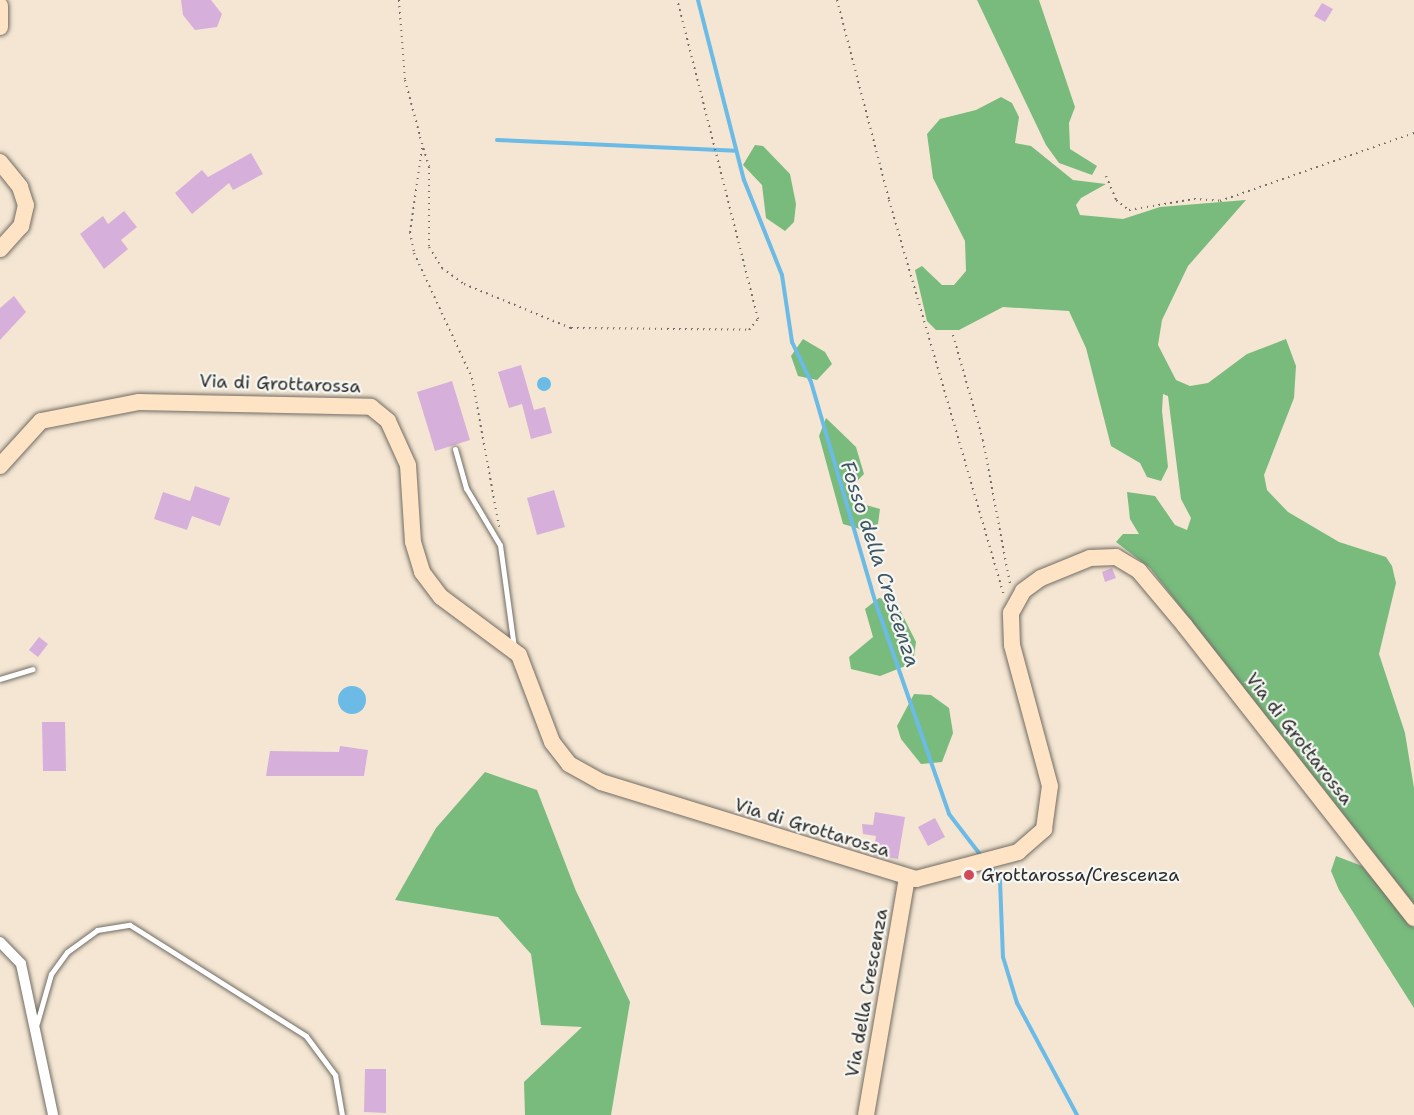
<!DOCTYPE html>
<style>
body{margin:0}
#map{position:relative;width:1414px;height:1115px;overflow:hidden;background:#f4e6d2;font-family:"Shantell Sans",sans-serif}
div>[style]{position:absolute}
.forest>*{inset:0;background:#78bb7d}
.water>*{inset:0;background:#6bbbe6}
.round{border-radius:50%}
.stream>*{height:4px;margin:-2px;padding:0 2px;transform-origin:2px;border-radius:2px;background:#6bbbe6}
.building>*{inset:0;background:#d6b0db}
.path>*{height:2px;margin-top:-1px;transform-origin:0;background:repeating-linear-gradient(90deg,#716c65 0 1.5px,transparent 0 6px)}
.roads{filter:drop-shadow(0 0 2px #716c65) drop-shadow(0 0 2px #716c65)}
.lane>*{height:5px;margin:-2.5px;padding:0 2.5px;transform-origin:2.5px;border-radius:2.5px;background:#fff}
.street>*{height:10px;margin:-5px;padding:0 5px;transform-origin:5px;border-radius:5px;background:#fff}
.secondary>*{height:16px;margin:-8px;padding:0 8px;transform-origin:8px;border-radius:8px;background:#fee4c5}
.dots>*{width:16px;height:16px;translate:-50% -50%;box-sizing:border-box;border:3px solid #f6f6f2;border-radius:50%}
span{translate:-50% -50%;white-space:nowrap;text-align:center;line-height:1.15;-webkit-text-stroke:4.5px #f6f6f2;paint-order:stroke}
.street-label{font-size:18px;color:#2b2b2b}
.poi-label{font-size:18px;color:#2b2b2b}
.left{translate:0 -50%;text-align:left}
.water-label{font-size:20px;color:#3e5663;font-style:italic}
</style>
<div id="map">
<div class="forest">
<div style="clip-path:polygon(977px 0,1039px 0,1075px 107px,1069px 123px,1070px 149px,1097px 166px,1092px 175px,1059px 163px,1046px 145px)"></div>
<div style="clip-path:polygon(1001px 97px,1012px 103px,1019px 117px,1015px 143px,1031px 146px,1073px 180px,1106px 184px,1081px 198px,1076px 205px,1080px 215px,1123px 219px,1160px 207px,1246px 200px,1188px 266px,1162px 320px,1158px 345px,1176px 380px,1190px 386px,1208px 383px,1247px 354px,1286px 339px,1296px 366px,1294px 398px,1264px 475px,1267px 490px,1288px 512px,1339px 542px,1386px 557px,1392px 566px,1396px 583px,1379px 654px,1405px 733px,1414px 788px,1414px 904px,1150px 568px,1116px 542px,1123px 534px,1139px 534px,1130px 519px,1127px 492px,1155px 496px,1175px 525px,1187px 530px,1191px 518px,1181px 499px,1168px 396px,1163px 394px,1162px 411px,1168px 467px,1161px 481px,1147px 477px,1140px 463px,1111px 446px,1086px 348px,1069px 311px,1003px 307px,959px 330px,936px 330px,927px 321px,915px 270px,922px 266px,942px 285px,954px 285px,966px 271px,965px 241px,933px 178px,927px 134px,940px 119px,976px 110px)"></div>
<div style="clip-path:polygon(755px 145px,763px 146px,790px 174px,796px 204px,794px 222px,785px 231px,766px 218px,762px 185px,743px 165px)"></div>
<div style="clip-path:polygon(803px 339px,825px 352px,832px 364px,817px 380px,798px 376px,791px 356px)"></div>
<div style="clip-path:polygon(826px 418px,856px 447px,864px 474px,852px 486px,852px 501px,880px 509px,878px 524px,860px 529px,843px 524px,819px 436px)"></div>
<div style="clip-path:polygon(879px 598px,896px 602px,916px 642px,913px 663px,880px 676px,851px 669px,849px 657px,873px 637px,865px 609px)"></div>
<div style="clip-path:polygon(914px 694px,931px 695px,949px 708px,953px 733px,942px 762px,921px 764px,901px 739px,897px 726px)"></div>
<div style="clip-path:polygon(485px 772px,537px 790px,576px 891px,630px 1002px,611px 1115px,525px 1115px,524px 1082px,582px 1027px,541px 1025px,531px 954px,498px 917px,395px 900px,436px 828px)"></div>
<div style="clip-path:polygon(1336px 856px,1362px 866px,1414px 928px,1414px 1008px,1339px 890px,1331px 871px)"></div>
</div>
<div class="water">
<div class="round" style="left:537px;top:377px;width:14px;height:14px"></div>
<div class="round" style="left:338px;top:686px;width:28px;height:28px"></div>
</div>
<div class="stream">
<div style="left:698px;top:0;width:186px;rotate:75.7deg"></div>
<div style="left:744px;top:180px;width:102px;rotate:68.2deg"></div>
<div style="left:782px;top:275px;width:68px;rotate:81.5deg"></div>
<div style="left:792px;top:342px;width:44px;rotate:64.6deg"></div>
<div style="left:811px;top:382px;width:231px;rotate:73.7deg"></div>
<div style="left:876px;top:604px;width:222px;rotate:70.8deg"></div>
<div style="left:949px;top:814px;width:54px;rotate:52.5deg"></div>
<div style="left:497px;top:140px;width:239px;rotate:2.6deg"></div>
<div style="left:989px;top:865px;width:19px;rotate:54deg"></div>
<div style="left:1000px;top:880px;width:77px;rotate:87.8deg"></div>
<div style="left:1003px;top:957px;width:48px;rotate:73.1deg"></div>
<div style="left:1017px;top:1003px;width:127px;rotate:61.8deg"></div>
</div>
<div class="building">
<div style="clip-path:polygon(181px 0,211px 0,222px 14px,217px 27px,195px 30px,183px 15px)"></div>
<div style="clip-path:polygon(1322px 3px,1333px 9px,1325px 22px,1314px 16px)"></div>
<div style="clip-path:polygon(251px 153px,263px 174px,233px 190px,229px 183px,192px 214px,175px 193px,202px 170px,208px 177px)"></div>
<div style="clip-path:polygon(124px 211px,137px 227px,121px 240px,128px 249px,104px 269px,80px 234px,103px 216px,108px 224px)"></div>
<div style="clip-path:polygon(14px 296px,26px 312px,0 340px,0 308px)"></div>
<div style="clip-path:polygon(521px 365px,534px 410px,545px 407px,552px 433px,531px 439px,522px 404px,509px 408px,498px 372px)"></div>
<div style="clip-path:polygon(452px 381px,470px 440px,435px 451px,417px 392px)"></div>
<div style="clip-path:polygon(195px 486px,230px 498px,220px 526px,192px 516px,187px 530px,154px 519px,163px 492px,190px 501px)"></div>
<div style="clip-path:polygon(554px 490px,565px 527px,537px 535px,527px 498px)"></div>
<div style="clip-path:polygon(1112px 568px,1116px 578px,1105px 582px,1102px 572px)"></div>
<div style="clip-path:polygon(39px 637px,48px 644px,38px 657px,29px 650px)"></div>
<div style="clip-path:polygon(42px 722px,65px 722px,66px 771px,43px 771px)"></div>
<div style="clip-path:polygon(340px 746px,368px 750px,364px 776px,266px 776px,270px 751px,339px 752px)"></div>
<div style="clip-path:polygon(875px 812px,905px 817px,898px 859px,873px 855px,876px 836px,863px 834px,862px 824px,873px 825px)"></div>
<div style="clip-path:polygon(935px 818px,945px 837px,928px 846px,918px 827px)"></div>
<div style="clip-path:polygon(365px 1069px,386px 1069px,386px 1113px,364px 1112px)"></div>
</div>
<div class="path">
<div style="left:399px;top:0;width:80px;rotate:85.7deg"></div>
<div style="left:405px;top:80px;width:58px;rotate:75deg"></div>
<div style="left:837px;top:0;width:207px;rotate:75.4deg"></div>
<div style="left:889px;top:200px;width:413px;rotate:73.8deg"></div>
<div style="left:420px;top:137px;width:31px;rotate:73deg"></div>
<div style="left:429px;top:167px;width:80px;rotate:90deg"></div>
<div style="left:429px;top:247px;width:25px;rotate:58deg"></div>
<div style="left:442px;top:268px;width:27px;rotate:36deg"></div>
<div style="left:464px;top:284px;width:116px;rotate:22.4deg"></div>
<div style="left:571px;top:328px;width:178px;rotate:0.6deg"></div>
<div style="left:749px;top:330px;width:14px;rotate:-51deg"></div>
<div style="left:758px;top:319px;width:329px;rotate:-104.2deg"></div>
<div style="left:422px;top:148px;width:85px;rotate:98.1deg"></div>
<div style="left:410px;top:232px;width:21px;rotate:79deg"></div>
<div style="left:414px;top:253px;width:138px;rotate:65.1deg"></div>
<div style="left:472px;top:378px;width:151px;rotate:79.7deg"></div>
<div style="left:1106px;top:176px;width:26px;rotate:67deg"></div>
<div style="left:1116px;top:200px;width:16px;rotate:38deg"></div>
<div style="left:1129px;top:210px;width:66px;rotate:-9.6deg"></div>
<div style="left:1194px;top:199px;width:26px;rotate:4deg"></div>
<div style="left:1220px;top:201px;width:206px;rotate:-19.3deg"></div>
<div style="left:953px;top:335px;width:109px;rotate:74.1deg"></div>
<div style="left:983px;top:440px;width:147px;rotate:79.4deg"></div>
</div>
<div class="roads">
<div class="lane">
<div style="left:455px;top:449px;width:41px;rotate:74.2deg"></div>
<div style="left:466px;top:488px;width:66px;rotate:59.2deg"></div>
<div style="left:500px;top:545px;width:103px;rotate:82.2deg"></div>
<div style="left:0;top:679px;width:34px;rotate:-17deg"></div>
<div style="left:37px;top:1023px;width:51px;rotate:-74.1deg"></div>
<div style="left:51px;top:974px;width:27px;rotate:-54deg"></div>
<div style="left:67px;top:952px;width:37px;rotate:-36deg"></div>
<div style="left:97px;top:930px;width:33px;rotate:-9deg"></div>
<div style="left:130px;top:925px;width:208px;rotate:32.2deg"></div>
<div style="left:306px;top:1036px;width:49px;rotate:53.4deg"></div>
<div style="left:335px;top:1075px;width:41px;rotate:80.1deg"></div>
</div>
<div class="street">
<div style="left:0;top:942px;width:30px;rotate:46deg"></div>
<div style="left:21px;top:964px;width:154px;rotate:78deg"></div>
</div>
<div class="secondary">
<div style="left:0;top:6px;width:21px;rotate:90deg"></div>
<div style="left:0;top:162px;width:32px;rotate:51deg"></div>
<div style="left:20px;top:187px;width:19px;rotate:72deg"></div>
<div style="left:26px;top:205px;width:22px;rotate:103deg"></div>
<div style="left:21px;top:226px;width:31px;rotate:132deg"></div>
<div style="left:0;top:466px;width:61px;rotate:-47.7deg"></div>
<div style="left:41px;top:421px;width:100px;rotate:-11deg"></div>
<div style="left:139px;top:402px;width:232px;rotate:1.2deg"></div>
<div style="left:371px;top:407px;width:22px;rotate:39deg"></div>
<div style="left:388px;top:421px;width:48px;rotate:65.6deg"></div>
<div style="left:408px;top:465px;width:77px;rotate:86.3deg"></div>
<div style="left:413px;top:542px;width:31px;rotate:73deg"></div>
<div style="left:422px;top:572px;width:31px;rotate:53deg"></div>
<div style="left:441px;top:597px;width:97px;rotate:36.6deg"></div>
<div style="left:519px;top:655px;width:93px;rotate:69.2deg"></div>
<div style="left:552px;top:742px;width:28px;rotate:52deg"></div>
<div style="left:569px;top:764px;width:37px;rotate:29deg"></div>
<div style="left:601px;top:782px;width:330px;rotate:17.1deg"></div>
<div style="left:916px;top:879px;width:106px;rotate:-14.8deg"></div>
<div style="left:1018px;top:852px;width:35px;rotate:-41deg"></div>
<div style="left:1044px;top:829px;width:43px;rotate:-82.1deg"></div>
<div style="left:1050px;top:786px;width:146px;rotate:-105.1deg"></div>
<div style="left:1012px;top:645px;width:32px;rotate:-92deg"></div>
<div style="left:1011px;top:613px;width:25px;rotate:-61deg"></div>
<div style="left:1023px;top:591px;width:22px;rotate:-36deg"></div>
<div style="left:1041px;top:578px;width:53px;rotate:-22.2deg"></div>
<div style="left:1090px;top:558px;width:26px;rotate:-2deg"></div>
<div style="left:1116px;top:557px;width:27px;rotate:31deg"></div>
<div style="left:1139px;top:571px;width:72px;rotate:50.1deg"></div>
<div style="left:1185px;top:626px;width:371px;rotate:51.9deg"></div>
<div style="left:866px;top:1115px;width:241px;rotate:-80.2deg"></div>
</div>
</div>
<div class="dots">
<div style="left:969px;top:875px;background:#d1495b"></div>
</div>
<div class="street-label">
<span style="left:280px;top:384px;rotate:2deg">Via di Grottarossa</span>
<span style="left:1299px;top:739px;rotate:52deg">Via di Grottarossa</span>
<span style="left:812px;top:828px;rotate:17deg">Via di Grottarossa</span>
<span style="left:867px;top:993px;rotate:-80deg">Via della Crescenza</span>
</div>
<div class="poi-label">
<span class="left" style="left:981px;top:875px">Grottarossa/Crescenza</span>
</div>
<div class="water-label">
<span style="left:880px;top:564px;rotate:72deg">Fosso della Crescenza</span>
</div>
</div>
